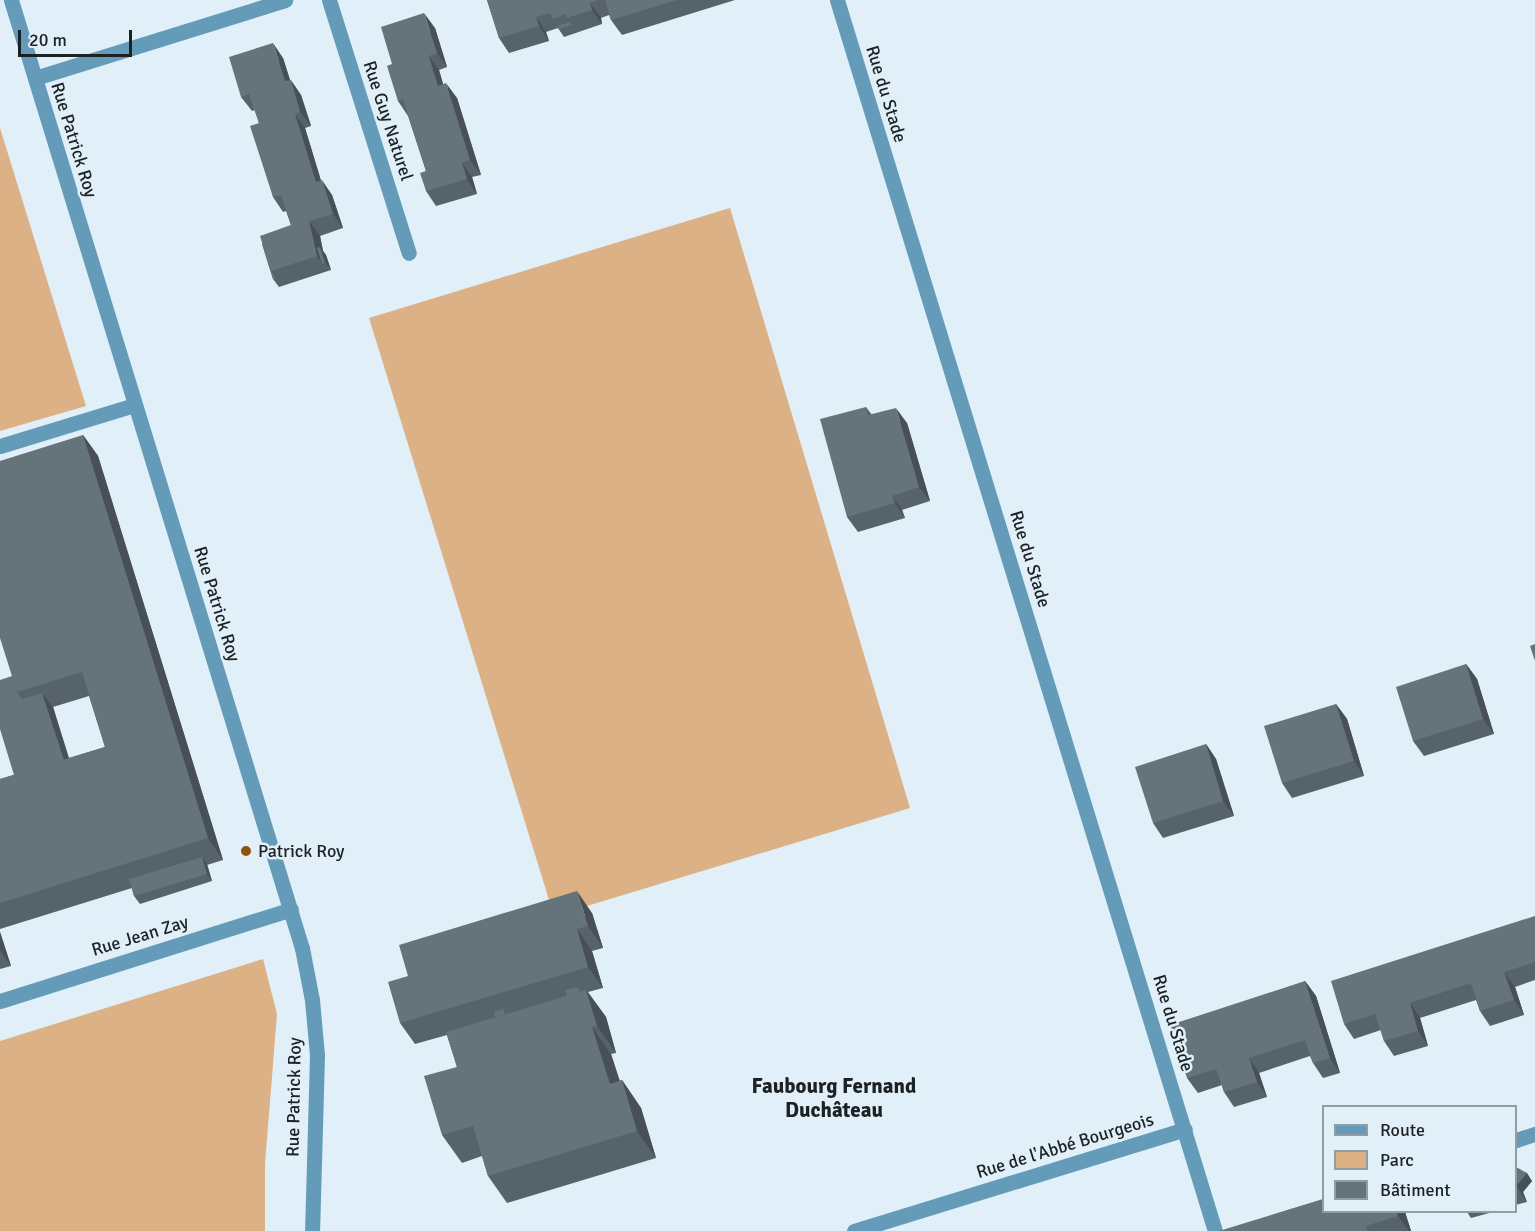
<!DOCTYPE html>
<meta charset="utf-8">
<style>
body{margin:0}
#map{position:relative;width:1535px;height:1231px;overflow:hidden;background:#e0eff8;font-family:Signika,sans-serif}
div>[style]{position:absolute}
.green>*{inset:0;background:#ddb186}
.street>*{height:15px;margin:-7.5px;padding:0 7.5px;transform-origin:7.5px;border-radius:7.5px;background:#649bb8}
.wall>*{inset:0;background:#57636a}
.shaded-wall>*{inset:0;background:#475056}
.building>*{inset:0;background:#65737b}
.dots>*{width:16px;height:16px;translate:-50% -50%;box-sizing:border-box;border:3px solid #e0eff8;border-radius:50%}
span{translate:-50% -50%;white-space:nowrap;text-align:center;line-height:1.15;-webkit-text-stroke:5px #e0eff8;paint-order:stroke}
.street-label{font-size:18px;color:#1c2124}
.poi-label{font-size:18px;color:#1c2124}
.left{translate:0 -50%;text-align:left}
.quarter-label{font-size:21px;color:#1c2124;font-weight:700}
.legend{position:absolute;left:1322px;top:1105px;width:195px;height:108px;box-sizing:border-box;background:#e0eff8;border:2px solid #929da3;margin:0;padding:8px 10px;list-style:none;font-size:18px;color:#1c2124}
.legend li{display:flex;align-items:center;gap:12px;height:30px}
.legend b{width:30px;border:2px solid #929da3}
.scale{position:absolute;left:18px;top:30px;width:114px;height:27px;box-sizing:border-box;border:3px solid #1c2124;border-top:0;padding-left:8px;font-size:18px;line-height:21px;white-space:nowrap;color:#1c2124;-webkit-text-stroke:4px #e0eff8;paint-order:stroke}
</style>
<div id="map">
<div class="green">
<div style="clip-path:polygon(0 128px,86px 406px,0 431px)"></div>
<div style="clip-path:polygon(730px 208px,910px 808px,554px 916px,369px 318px)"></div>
<div style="clip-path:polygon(263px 959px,277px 1014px,265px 1164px,265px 1231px,0 1231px,0 1041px)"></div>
</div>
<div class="street">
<div style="left:11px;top:0;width:992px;rotate:72.94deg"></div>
<div style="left:302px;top:948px;width:53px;rotate:79.1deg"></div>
<div style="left:312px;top:1000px;width:55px;rotate:84.8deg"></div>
<div style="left:317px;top:1055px;width:176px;rotate:91.6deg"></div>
<div style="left:329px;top:0;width:265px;rotate:72.5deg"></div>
<div style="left:837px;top:0;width:1288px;rotate:72.93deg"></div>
<div style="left:35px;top:78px;width:262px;rotate:-17.3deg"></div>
<div style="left:0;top:446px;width:140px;rotate:-17deg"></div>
<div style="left:0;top:1001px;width:305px;rotate:-17.5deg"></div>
<div style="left:1516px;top:1140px;width:20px;rotate:-18deg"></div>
<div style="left:854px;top:1231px;width:346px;rotate:-17.1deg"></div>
</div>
<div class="wall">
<div style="clip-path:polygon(487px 0,735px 0,622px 35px,611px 20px,609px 15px,601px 18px,602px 24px,564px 37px,558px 28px,546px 32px,549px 41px,509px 53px,499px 38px)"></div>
<div style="clip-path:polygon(435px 28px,447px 67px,439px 70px,443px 84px,457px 98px,481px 175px,472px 177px,477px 194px,436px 206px,426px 191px,426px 171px,408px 116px,398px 101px,392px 64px)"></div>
<div style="clip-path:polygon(283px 58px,290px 80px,301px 95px,311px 126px,305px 128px,321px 181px,332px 195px,343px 228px,320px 236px,323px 251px,326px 255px,331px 270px,279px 287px,273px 279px,262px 244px,291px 225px,286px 211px,283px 212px,273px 197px,259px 123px,255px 110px,252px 111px,241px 97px)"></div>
<div style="clip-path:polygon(866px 407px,872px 415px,907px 423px,930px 501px,902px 510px,905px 518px,858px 532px,847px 517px)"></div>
<div style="clip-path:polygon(evenodd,83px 435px,98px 456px,223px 860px,207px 865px,212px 881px,140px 904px,134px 896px,132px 888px,0 929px,0 779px,14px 775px,12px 676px,83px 435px,89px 696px,105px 747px,69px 758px,53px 707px,89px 696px)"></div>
<div style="clip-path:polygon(1466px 664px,1477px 679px,1494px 734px,1424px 756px,1413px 741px)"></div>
<div style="clip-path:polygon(1336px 704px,1347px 719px,1364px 776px,1292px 798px,1282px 783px)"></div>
<div style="clip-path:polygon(1206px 744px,1216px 759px,1234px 816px,1163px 838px,1153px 823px)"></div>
<div style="clip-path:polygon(592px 913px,603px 948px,592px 951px,603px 988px,588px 992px,606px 1017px,616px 1053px,611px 1054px,620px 1081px,622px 1080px,641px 1108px,656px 1158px,507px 1203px,488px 1176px,482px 1156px,462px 1163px,442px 1135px,457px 1067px,447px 1035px,415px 1044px,400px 1023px,408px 976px)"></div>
<div style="clip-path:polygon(1535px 916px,1535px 980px,1515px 987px,1524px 1015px,1490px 1026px,1480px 1011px,1476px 1000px,1420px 1018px,1428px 1046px,1394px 1056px,1384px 1041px,1381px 1030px,1354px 1039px,1344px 1024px)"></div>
<div style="clip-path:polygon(0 932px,11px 966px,0 969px)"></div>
<div style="clip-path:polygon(1305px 981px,1316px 996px,1340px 1073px,1323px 1078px,1313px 1063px,1310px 1056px,1259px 1073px,1267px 1097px,1234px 1107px,1224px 1092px,1222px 1085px,1198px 1093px,1187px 1078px)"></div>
<div style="clip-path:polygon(1516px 1167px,1532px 1181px,1523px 1192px,1527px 1202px,1515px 1205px)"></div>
<div style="clip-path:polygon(1405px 1212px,1411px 1231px,1219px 1231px)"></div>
<div style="clip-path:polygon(1467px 1212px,1493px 1212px,1471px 1218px)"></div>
</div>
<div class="shaded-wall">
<div style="clip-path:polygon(590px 3px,601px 18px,602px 24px,592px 10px)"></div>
<div style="clip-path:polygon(424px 13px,435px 28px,447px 67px,437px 53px)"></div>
<div style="clip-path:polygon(536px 17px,546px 32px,549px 41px,539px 26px)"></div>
<div style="clip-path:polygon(273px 43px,283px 58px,295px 96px,285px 81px)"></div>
<div style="clip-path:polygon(429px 56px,439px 70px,448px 101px,438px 86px)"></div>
<div style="clip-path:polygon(291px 80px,301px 95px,311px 126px,300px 112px)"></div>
<div style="clip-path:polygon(446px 83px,457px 98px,481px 175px,470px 160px)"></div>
<div style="clip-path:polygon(295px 114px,305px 128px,326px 197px,316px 182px)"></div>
<div style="clip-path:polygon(462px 163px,472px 177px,477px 194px,467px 179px)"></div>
<div style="clip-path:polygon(322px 180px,332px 195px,343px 228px,333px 214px)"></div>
<div style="clip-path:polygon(309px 221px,320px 236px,323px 251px,326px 255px,331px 270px,325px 262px,322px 264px,327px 271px,317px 256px)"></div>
<div style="clip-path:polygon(896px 408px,907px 423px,930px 501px,919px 487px)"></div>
<div style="clip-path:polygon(83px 435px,98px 456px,223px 860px,208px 838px)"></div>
<div style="clip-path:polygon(892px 496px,902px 510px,905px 518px,895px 503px)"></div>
<div style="clip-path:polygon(1466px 664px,1477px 679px,1494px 734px,1483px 719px)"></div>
<div style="clip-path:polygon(42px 693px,53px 707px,76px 782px,66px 767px)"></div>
<div style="clip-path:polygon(1336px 704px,1347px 719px,1364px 776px,1354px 761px)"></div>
<div style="clip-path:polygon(1206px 744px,1216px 759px,1234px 816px,1223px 801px)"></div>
<div style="clip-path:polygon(202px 857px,207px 864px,212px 881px,207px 874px)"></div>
<div style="clip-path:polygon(577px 891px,592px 913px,603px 948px,588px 926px)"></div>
<div style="clip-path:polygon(577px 929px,592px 951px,603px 988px,588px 967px)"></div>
<div style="clip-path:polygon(0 932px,11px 966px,0 950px)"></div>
<div style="clip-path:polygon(1504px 972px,1515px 987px,1524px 1015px,1514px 1000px)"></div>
<div style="clip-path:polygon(1305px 981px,1316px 996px,1340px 1073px,1330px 1058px)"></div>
<div style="clip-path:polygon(586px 990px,606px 1017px,616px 1053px,597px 1026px)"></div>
<div style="clip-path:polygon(1410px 1003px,1420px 1018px,1428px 1046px,1418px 1031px)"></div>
<div style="clip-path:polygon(592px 1027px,611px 1054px,629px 1112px,610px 1084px)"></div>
<div style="clip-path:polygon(1249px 1058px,1259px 1073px,1267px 1097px,1257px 1082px)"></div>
<div style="clip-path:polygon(622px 1080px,641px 1108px,656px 1158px,637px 1131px)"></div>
<div style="clip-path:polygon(1515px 1170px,1527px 1173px,1532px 1181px,1523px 1192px,1527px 1202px,1515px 1184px)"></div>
<div style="clip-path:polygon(1397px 1212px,1405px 1212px,1411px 1231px,1409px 1231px,1398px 1216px)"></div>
</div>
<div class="building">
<div style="clip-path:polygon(487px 0,599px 0,590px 3px,592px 10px,567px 18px,566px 14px,552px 19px,551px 13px,536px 17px,539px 26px,499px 38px)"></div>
<div style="clip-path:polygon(605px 0,677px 0,611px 20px)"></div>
<div style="clip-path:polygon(424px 13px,437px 53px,429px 56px,433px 71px,438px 86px,446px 83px,470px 160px,462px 163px,467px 179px,426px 191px,420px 173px,426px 171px,403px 99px,398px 101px,387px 66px,392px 64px,381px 27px)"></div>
<div style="clip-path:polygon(569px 22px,572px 25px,558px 29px,557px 26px)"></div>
<div style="clip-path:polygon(273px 43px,285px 81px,291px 80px,300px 112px,295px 114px,316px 182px,322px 180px,333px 214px,309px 221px,317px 256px,271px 271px,260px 236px,291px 225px,281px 195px,273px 197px,250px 126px,259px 123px,254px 109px,249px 94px,241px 97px,229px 57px)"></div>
<div style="clip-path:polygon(262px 244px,271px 271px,276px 278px,273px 279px)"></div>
<div style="clip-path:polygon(320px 247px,325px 263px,322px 264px,317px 248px)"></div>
<div style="clip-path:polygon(866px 407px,868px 415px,896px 408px,919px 487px,892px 496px,895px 503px,847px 517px,820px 419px)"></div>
<div style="clip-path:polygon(83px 435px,208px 838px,0 903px,0 779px,105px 747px,82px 672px,17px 692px,0 638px,0 461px)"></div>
<div style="clip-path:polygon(1535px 644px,1535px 661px,1530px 646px)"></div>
<div style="clip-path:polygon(1466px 664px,1483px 719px,1413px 741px,1396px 687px)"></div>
<div style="clip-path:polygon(12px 676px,17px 692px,22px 699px,42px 693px,64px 760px,14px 775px,0 729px,0 680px)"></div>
<div style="clip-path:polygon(1336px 704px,1354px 761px,1282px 783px,1264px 726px)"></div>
<div style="clip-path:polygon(1206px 744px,1223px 801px,1153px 823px,1135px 767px)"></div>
<div style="clip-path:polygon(202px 857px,207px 874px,134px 896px,129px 879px)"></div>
<div style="clip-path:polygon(577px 891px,588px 926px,577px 929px,588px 967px,400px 1023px,388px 982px,408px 976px,399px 945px)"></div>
<div style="clip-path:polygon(1535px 916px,1535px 962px,1504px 972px,1514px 1000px,1480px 1011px,1471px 983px,1410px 1003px,1418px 1031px,1384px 1041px,1375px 1014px,1344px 1024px,1331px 981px)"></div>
<div style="clip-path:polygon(1305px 981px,1330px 1058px,1313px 1063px,1305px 1040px,1249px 1058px,1257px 1082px,1224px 1092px,1216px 1069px,1187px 1078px,1170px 1025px)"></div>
<div style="clip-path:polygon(578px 987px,580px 992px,567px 996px,565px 990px)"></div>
<div style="clip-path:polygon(586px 990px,597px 1026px,592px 1027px,610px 1084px,622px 1080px,637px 1131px,488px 1176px,473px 1126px,442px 1135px,424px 1076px,457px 1067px,446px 1032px)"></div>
<div style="clip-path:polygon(503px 1009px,505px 1014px,495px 1017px,494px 1012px)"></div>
<div style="clip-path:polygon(1516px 1167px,1527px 1173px,1518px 1184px,1515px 1178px)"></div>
<div style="clip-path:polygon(1323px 1199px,1323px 1212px,1397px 1212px,1398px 1216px,1366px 1226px,1368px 1231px,1219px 1231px)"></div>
</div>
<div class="dots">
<div style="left:246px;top:851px;background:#8c5509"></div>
</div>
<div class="street-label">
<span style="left:886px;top:94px;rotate:73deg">Rue du Stade</span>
<span style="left:388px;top:121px;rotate:72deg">Rue Guy Naturel</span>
<span style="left:74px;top:140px;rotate:73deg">Rue Patrick Roy</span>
<span style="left:1030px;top:559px;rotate:73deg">Rue du Stade</span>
<span style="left:217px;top:604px;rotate:73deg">Rue Patrick Roy</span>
<span style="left:140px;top:936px;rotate:-17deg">Rue Jean Zay</span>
<span style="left:1173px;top:1023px;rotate:73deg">Rue du Stade</span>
<span style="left:294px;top:1097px;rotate:-89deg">Rue Patrick Roy</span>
<span style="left:1065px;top:1146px;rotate:-17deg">Rue de l'Abbé Bourgeois</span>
</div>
<div class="poi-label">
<span class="left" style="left:258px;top:851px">Patrick Roy</span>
</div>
<div class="quarter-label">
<span style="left:834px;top:1098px">Faubourg Fernand<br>Duchâteau</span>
</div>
<ul class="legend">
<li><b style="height:8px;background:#649bb8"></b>Route</li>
<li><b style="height:16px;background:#ddb186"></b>Parc</li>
<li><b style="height:16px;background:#65737b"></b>Bâtiment</li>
</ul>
<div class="scale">20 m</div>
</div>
